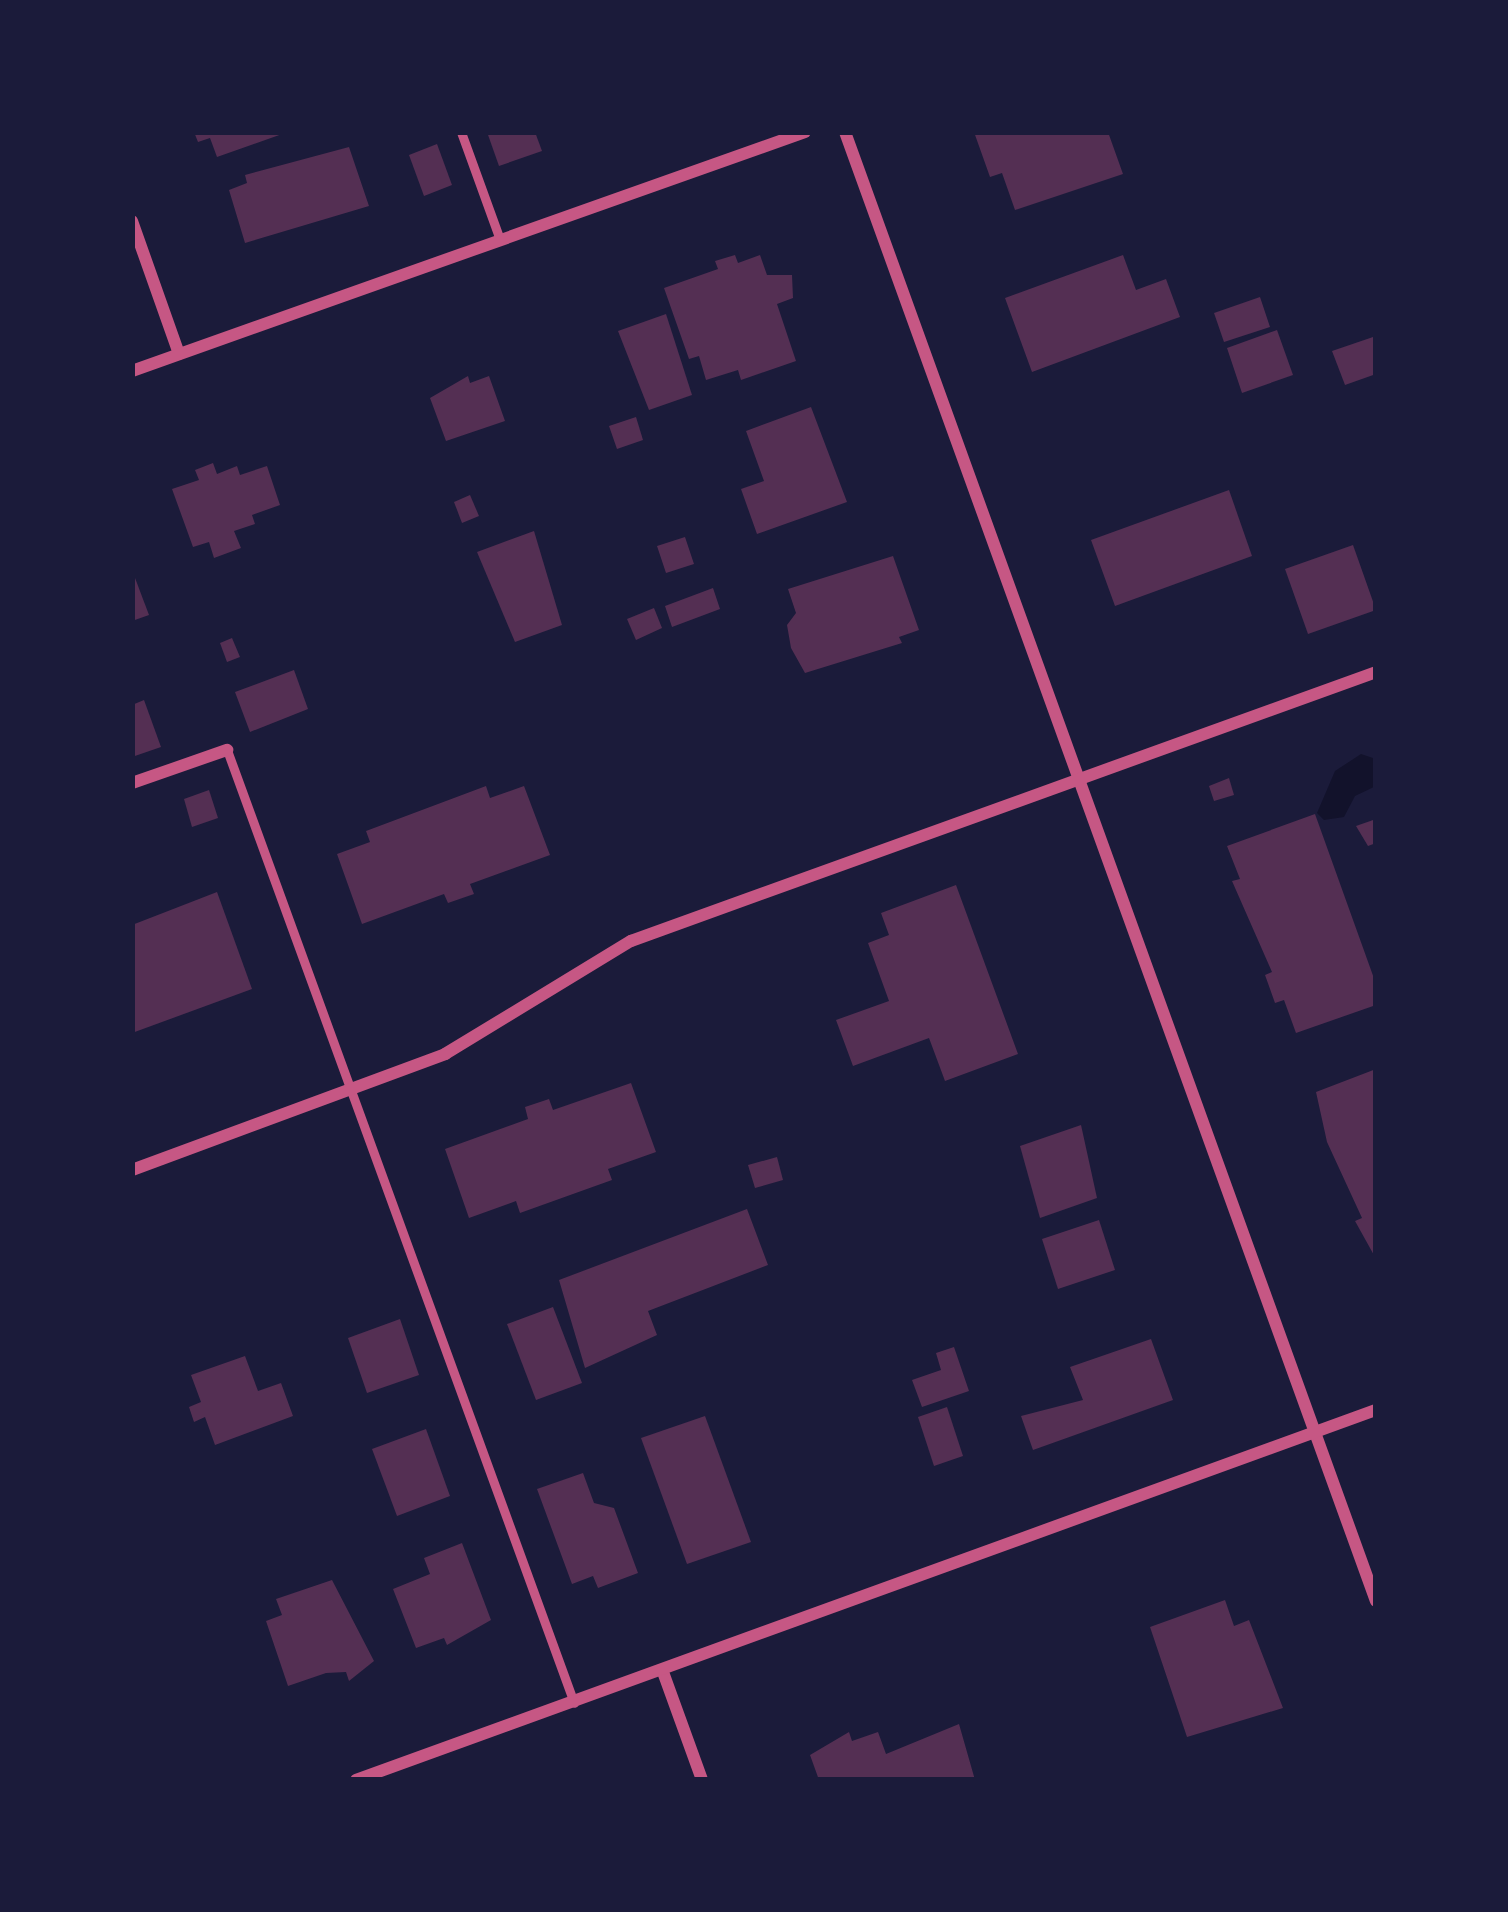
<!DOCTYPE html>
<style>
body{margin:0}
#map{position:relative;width:1508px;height:1912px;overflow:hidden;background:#1b1b3a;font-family:Lato,sans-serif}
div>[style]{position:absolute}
.water>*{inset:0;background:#12122b}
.building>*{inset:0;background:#542f53}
.service>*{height:9px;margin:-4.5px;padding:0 4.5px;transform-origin:4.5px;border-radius:4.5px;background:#c65784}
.minor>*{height:12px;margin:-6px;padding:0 6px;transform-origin:6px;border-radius:6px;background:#c65784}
span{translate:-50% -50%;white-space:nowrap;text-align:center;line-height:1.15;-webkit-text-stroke:9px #1b1b3a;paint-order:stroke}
.frame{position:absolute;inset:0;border:135px solid #1b1b3a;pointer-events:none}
</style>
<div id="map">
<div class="water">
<div style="clip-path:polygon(1361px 754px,1376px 759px,1376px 786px,1355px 796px,1344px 817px,1324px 820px,1317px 813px,1335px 771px)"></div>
</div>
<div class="building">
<div style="clip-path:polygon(194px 132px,285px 132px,285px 133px,217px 157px,210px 138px,198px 142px)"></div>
<div style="clip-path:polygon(487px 132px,535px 132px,542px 151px,499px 166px)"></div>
<div style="clip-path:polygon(974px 132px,1108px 132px,1123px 174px,1015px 210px,1002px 173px,990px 177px)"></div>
<div style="clip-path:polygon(437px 144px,452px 185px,424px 196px,409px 155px)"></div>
<div style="clip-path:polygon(349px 147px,369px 206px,245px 243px,229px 190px,247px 183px,245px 175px)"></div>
<div style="clip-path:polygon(735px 255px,738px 263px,760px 255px,767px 275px,792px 275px,793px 298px,777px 304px,796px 361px,741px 380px,738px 370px,706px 380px,699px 356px,689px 359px,664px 288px,718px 269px,715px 261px)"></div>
<div style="clip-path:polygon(1123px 255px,1136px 290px,1166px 279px,1180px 317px,1032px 372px,1005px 298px)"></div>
<div style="clip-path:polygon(1260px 297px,1270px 327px,1224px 342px,1214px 313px)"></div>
<div style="clip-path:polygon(666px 314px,692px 395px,649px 410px,618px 331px)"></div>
<div style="clip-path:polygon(1277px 330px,1293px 375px,1242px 393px,1227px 348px)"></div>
<div style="clip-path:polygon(1376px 336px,1376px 374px,1345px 385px,1332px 351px)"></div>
<div style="clip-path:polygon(468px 376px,470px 383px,489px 376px,505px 421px,446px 441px,430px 398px)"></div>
<div style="clip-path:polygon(811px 407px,847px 502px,757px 534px,741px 489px,764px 481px,746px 431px)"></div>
<div style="clip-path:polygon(636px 417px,643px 440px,617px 449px,609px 426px)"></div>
<div style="clip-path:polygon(213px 463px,217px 474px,237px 466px,240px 475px,267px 466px,280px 505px,252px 515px,255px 524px,234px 531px,241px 548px,214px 558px,209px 542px,193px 547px,172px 489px,199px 480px,195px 470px)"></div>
<div style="clip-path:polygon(1229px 490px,1252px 556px,1115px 606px,1091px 540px)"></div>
<div style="clip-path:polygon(470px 495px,479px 516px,462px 523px,454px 502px)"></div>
<div style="clip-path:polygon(534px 531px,562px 625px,515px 642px,477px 552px)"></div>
<div style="clip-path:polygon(685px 537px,694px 564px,666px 573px,657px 546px)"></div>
<div style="clip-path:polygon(1353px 545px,1376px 610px,1308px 634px,1285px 569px)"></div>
<div style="clip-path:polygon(893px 556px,919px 630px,899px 637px,902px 643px,805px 673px,791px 648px,787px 625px,796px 613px,788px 589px)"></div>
<div style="clip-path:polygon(132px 570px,149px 615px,132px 621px)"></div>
<div style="clip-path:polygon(713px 588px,720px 609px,672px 627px,665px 606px)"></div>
<div style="clip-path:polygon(654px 608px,662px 628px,636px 640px,627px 619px)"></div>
<div style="clip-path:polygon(232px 638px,240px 657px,227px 662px,220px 643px)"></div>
<div style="clip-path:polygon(294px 670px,308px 709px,250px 732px,235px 692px)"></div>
<div style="clip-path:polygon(144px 700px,161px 747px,132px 757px,132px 705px)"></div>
<div style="clip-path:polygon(1229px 778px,1234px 795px,1214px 801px,1209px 786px)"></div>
<div style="clip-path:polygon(486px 786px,490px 798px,524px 786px,550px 855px,470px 884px,474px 894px,448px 903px,444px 894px,362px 924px,337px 854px,370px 842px,366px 831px)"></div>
<div style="clip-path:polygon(209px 790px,218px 818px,192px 827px,184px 799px)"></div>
<div style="clip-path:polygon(1315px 814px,1376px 984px,1376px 1005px,1296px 1033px,1284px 1000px,1275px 1003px,1265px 975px,1272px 972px,1232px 881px,1240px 879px,1227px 846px)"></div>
<div style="clip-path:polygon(1376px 819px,1376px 843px,1368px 846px,1356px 826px)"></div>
<div style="clip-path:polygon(956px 885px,1018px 1054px,945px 1081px,929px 1038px,853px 1066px,836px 1020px,889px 1001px,868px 943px,889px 935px,881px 913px)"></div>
<div style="clip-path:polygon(217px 892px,252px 989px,132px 1033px,132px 925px)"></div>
<div style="clip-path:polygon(1376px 1069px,1376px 1256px,1375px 1257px,1355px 1221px,1362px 1218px,1327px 1142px,1316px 1092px)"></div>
<div style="clip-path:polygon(631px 1083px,656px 1152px,608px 1169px,612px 1180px,520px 1213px,516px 1201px,469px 1218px,445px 1149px,528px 1119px,525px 1107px,549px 1099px,553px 1110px)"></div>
<div style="clip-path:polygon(1081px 1125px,1097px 1198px,1040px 1218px,1020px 1146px)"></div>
<div style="clip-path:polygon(777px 1157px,783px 1180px,755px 1188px,748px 1165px)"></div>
<div style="clip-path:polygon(747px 1209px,768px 1265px,648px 1311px,657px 1335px,585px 1368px,559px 1280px)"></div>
<div style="clip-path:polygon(1099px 1220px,1115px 1270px,1058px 1289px,1042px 1239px)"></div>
<div style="clip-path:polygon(553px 1307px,582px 1383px,536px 1400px,507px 1324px)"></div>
<div style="clip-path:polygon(400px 1319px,419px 1375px,367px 1393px,348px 1338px)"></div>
<div style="clip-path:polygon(1151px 1339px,1173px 1400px,1033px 1450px,1021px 1416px,1083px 1400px,1070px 1367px)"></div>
<div style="clip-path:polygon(954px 1347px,969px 1391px,922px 1407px,912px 1380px,941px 1370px,936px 1353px)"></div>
<div style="clip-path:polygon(245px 1356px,258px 1391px,281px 1383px,293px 1416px,215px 1445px,205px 1417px,194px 1422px,189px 1407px,201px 1402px,191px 1375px)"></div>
<div style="clip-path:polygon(947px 1407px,963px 1456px,934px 1466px,918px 1417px)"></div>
<div style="clip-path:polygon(705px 1416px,751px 1542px,687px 1564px,641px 1438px)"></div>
<div style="clip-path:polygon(426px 1429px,450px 1496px,397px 1516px,372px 1449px)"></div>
<div style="clip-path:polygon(583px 1473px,594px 1503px,614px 1508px,638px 1573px,598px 1588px,593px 1576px,572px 1584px,537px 1489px)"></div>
<div style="clip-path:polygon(462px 1543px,491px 1620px,447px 1645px,444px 1638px,416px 1648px,393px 1589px,430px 1574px,424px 1558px)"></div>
<div style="clip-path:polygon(332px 1580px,374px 1661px,349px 1681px,346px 1672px,326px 1673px,288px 1686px,266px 1621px,282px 1615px,276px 1599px)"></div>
<div style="clip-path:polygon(1225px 1600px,1234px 1626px,1249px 1620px,1283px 1708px,1187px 1737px,1150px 1627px)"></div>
<div style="clip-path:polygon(959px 1724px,975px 1780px,819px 1780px,810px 1755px,849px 1732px,852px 1741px,878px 1732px,886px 1754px)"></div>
</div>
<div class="service">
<div style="left:461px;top:132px;width:115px;rotate:70.1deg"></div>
<div style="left:227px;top:750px;width:1014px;rotate:69.99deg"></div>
</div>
<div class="minor">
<div style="left:845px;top:132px;width:1562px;rotate:70.13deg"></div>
<div style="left:132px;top:221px;width:141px;rotate:70.5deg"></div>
<div style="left:132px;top:371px;width:714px;rotate:-19.55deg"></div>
<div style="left:132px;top:783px;width:101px;rotate:-19.2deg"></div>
<div style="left:132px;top:1170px;width:334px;rotate:-20.3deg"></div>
<div style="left:445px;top:1054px;width:218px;rotate:-31.3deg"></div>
<div style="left:631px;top:941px;width:792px;rotate:-19.85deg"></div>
<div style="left:663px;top:1672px;width:115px;rotate:70.1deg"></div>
<div style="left:356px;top:1780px;width:1085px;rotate:-19.94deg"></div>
</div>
<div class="frame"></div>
</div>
